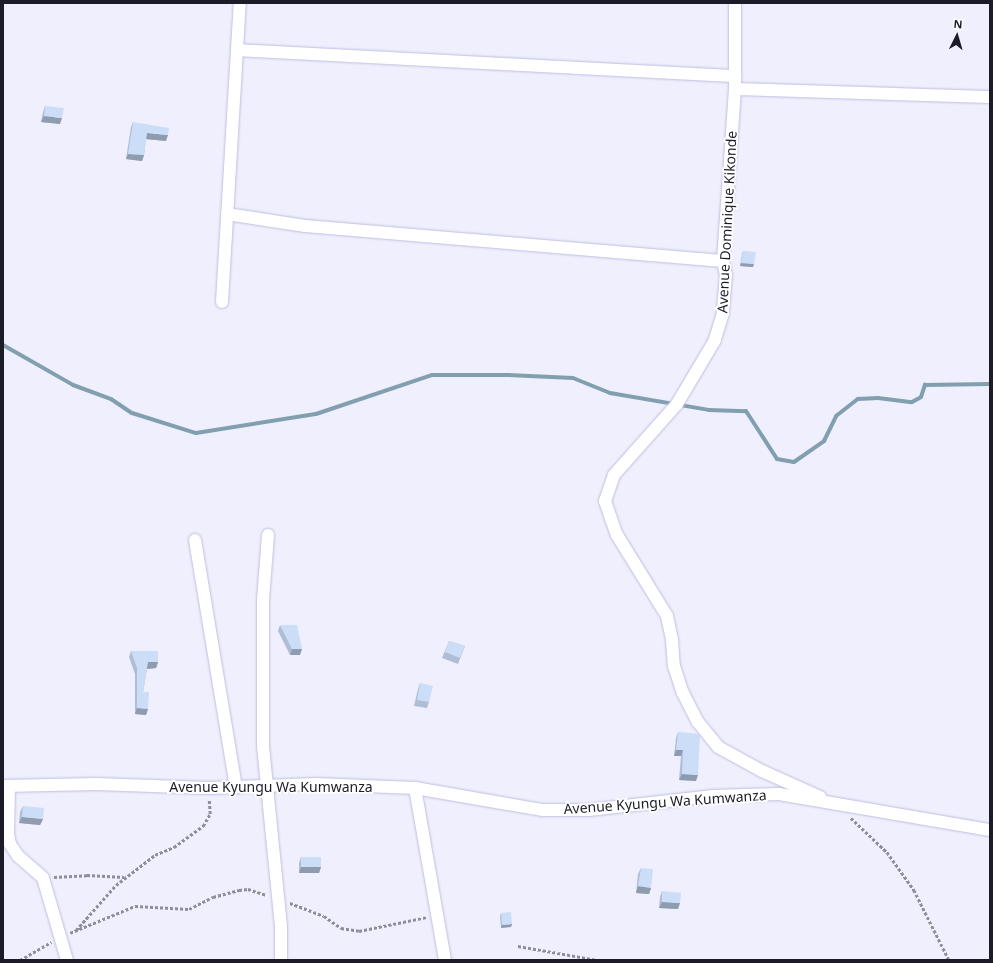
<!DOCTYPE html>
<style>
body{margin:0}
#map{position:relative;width:993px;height:963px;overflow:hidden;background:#efeffd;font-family:"Noto Sans",sans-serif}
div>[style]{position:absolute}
.stream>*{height:4px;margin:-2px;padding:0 2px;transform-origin:2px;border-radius:2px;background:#829fb0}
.path>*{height:2.5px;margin-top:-1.25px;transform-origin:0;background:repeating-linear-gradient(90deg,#8e8e9b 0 3px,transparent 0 5px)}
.roads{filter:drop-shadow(0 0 1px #bebee0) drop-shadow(0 0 1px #bebee0)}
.street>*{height:12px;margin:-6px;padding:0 6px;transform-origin:6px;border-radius:6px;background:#fff}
.wall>*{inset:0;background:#afbed5}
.shaded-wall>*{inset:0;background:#8f9bae}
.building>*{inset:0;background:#ccddf8}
span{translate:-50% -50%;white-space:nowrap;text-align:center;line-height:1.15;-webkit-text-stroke:3.5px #fff;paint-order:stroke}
.street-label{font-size:14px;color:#1c1b28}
.frame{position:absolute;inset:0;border:4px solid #1c1b28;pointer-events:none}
.north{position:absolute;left:937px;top:16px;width:40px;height:40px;-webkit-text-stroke:3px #fff;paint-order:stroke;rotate:5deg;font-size:11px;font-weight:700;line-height:16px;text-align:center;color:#1c1b28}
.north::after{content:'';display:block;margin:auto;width:14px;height:18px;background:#1c1b28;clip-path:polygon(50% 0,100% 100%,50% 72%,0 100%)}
</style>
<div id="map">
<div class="stream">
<div style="left:3px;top:345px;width:81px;rotate:29.7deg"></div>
<div style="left:73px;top:385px;width:40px;rotate:20.2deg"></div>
<div style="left:111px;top:399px;width:25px;rotate:34deg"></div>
<div style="left:132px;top:413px;width:67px;rotate:17.4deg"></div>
<div style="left:196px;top:433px;width:121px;rotate:-9deg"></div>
<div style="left:316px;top:414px;width:122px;rotate:-18.6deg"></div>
<div style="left:432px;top:375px;width:76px"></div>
<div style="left:508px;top:375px;width:65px;rotate:2.6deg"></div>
<div style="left:573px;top:378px;width:40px;rotate:22deg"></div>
<div style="left:610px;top:393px;width:100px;rotate:9.7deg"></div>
<div style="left:709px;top:410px;width:37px;rotate:2deg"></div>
<div style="left:746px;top:411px;width:57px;rotate:57.1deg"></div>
<div style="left:777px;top:459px;width:17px;rotate:10deg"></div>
<div style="left:794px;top:462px;width:37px;rotate:-35deg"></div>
<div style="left:824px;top:441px;width:28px;rotate:-64deg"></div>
<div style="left:836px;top:416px;width:28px;rotate:-38deg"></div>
<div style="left:858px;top:399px;width:20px;rotate:-3deg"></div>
<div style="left:878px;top:398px;width:34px;rotate:7deg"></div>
<div style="left:912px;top:402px;width:10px;rotate:-29deg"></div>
<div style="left:921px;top:397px;width:13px;rotate:-72deg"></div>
<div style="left:925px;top:385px;width:65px;rotate:-0.9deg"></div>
</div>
<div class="path">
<div style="left:851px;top:818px;width:50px;rotate:43.4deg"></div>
<div style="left:887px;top:852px;width:47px;rotate:54.6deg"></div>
<div style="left:914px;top:890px;width:78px;rotate:63.4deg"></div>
<div style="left:54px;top:877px;width:33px;rotate:-3deg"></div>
<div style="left:87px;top:875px;width:37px;rotate:3deg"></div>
<div style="left:290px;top:903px;width:36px;rotate:21deg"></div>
<div style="left:324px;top:916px;width:21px;rotate:35deg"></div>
<div style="left:341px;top:928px;width:18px;rotate:9deg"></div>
<div style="left:359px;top:931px;width:69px;rotate:-11.6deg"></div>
<div style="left:76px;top:930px;width:60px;rotate:-48.4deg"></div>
<div style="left:116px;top:885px;width:49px;rotate:-37.6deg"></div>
<div style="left:155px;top:855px;width:21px;rotate:-23deg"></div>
<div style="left:174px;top:847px;width:36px;rotate:-36deg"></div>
<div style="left:203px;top:826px;width:14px;rotate:-60deg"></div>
<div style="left:210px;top:814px;width:15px;rotate:-94deg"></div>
<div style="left:70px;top:933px;width:70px;rotate:-22.6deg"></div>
<div style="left:135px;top:906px;width:54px;rotate:3.2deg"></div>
<div style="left:189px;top:909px;width:27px;rotate:-27deg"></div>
<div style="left:213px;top:897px;width:27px;rotate:-15deg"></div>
<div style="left:239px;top:890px;width:9px;rotate:-6deg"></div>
<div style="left:248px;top:889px;width:19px;rotate:18deg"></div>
<div style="left:518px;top:946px;width:80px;rotate:10deg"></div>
<div style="left:20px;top:960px;width:36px;rotate:-30deg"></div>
</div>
<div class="roads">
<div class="street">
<div style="left:735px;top:3px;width:86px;rotate:90deg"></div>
<div style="left:735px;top:89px;width:172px;rotate:94deg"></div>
<div style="left:723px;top:261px;width:14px;rotate:78deg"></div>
<div style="left:726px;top:275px;width:38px;rotate:95deg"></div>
<div style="left:723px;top:313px;width:28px;rotate:107deg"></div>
<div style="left:715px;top:340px;width:74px;rotate:120.7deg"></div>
<div style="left:677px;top:404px;width:95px;rotate:131.6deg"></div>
<div style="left:614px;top:475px;width:28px;rotate:109deg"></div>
<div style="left:605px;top:501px;width:36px;rotate:71deg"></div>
<div style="left:617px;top:535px;width:95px;rotate:58.3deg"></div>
<div style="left:667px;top:616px;width:25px;rotate:78deg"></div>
<div style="left:672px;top:640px;width:26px;rotate:86deg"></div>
<div style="left:674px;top:666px;width:28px;rotate:72deg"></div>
<div style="left:683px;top:693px;width:33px;rotate:63deg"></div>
<div style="left:698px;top:722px;width:32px;rotate:51deg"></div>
<div style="left:718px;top:747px;width:50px;rotate:28.6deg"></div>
<div style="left:762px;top:771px;width:64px;rotate:24.1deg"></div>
<div style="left:237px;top:50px;width:499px;rotate:3deg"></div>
<div style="left:735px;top:89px;width:255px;rotate:1.8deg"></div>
<div style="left:227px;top:214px;width:79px;rotate:8.7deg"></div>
<div style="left:305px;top:226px;width:419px;rotate:4.8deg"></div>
<div style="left:222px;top:302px;width:300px;rotate:-86.6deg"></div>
<div style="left:268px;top:535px;width:65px;rotate:94.4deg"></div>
<div style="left:263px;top:600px;width:146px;rotate:90deg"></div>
<div style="left:263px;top:746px;width:181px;rotate:84.3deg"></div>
<div style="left:281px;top:926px;width:34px;rotate:90deg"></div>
<div style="left:195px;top:540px;width:251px;rotate:80.6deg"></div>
<div style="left:3px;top:786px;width:93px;rotate:-1.2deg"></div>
<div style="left:96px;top:784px;width:113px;rotate:2deg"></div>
<div style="left:209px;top:788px;width:107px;rotate:-2.1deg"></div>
<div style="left:316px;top:784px;width:99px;rotate:2.3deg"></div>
<div style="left:415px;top:788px;width:130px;rotate:9.8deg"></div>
<div style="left:543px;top:810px;width:46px"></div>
<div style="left:589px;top:810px;width:125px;rotate:-6.4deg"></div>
<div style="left:713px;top:796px;width:66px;rotate:-1.7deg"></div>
<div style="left:779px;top:794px;width:214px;rotate:9.7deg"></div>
<div style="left:9px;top:786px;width:48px;rotate:91.2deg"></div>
<div style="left:8px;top:834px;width:10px;rotate:79deg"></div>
<div style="left:10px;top:844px;width:14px;rotate:56deg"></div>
<div style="left:18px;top:856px;width:33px;rotate:41deg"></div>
<div style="left:43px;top:878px;width:85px;rotate:73.7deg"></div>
<div style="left:415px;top:788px;width:175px;rotate:80.1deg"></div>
</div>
</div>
<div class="wall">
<div style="clip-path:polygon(45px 106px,60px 124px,41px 122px,43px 112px)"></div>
<div style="clip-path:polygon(133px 122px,166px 141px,146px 139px,144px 155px,142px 161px,126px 159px,131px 127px)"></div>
<div style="clip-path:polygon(743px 251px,753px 267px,740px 266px,742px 254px)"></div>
<div style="clip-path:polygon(280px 625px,300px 655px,290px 655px,278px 631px)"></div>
<div style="clip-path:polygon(449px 641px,465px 646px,458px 664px,442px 658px)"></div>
<div style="clip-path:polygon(131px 651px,158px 662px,156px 668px,147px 669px,143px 692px,148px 709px,146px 715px,135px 714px,135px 674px,129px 657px)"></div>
<div style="clip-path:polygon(420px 683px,429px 702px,427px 708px,414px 706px,418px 689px)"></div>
<div style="clip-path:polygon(678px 732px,696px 781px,679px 780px,681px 756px,674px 756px,676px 738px)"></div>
<div style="clip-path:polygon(23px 806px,43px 819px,40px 825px,19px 823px,20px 812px)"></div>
<div style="clip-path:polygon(301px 857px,321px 867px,319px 873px,299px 873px,299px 863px)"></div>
<div style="clip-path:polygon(641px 868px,651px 888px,649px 894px,636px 893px,638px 874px)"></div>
<div style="clip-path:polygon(662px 891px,678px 909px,659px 908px,660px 897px)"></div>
<div style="clip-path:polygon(501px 913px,512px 924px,511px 927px,501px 928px,500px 916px)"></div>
</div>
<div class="shaded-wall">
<div style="clip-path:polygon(44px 116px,62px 118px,60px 124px,41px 122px)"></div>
<div style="clip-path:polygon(147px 133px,168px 135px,166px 141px,145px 139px)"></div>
<div style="clip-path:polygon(128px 154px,144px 155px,142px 161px,126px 159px)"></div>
<div style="clip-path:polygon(741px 263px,754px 264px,753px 267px,740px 266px)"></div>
<div style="clip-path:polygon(292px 649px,302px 649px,300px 655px,290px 655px)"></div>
<div style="clip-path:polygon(148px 662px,158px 662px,156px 668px,146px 669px)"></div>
<div style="clip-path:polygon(137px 708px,148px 709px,146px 715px,135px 714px)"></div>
<div style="clip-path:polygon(676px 750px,683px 750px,681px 756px,674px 756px)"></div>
<div style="clip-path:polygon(682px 774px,698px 775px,696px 781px,679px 780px)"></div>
<div style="clip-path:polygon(22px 817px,43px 819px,40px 825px,19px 823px)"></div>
<div style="clip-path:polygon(301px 867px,321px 867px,319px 873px,299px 873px)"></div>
<div style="clip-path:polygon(638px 886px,651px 888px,649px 894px,636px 893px)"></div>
<div style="clip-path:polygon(662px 902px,680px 903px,678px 909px,659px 908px)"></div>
<div style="clip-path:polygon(512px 924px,511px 927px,501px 928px,502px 925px)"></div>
</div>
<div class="building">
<div style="clip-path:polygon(45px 106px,64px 108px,62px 118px,44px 116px)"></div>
<div style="clip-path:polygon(133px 122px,169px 128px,168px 135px,147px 133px,144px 155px,128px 154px)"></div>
<div style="clip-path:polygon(743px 251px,756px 252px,754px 264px,741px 263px)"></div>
<div style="clip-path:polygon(280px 625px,297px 625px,302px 649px,292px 649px)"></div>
<div style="clip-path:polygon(449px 641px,465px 646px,460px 658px,445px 652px)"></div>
<div style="clip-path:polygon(131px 651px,158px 651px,158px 662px,148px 662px,143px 692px,149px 692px,148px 709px,137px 708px,137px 668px)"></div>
<div style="clip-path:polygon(420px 683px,433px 686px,429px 702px,417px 700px)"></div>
<div style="clip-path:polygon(678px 732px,700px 734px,698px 775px,682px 774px,683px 750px,676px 750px)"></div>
<div style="clip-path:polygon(23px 806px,44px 808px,43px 819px,22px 817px)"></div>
<div style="clip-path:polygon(301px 857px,321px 857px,321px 867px,301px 867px)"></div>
<div style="clip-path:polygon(641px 868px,653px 869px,651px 888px,638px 886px)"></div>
<div style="clip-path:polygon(662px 891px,681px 893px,680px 903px,662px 902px)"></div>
<div style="clip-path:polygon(511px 912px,512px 924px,502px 925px,501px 913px)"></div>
</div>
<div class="street-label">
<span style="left:727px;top:222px;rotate:-87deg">Avenue Dominique Kikonde</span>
<span style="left:271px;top:787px">Avenue Kyungu Wa Kumwanza</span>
<span style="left:665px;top:802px;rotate:-4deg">Avenue Kyungu Wa Kumwanza</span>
</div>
<div class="frame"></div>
<div class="north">N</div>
</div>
